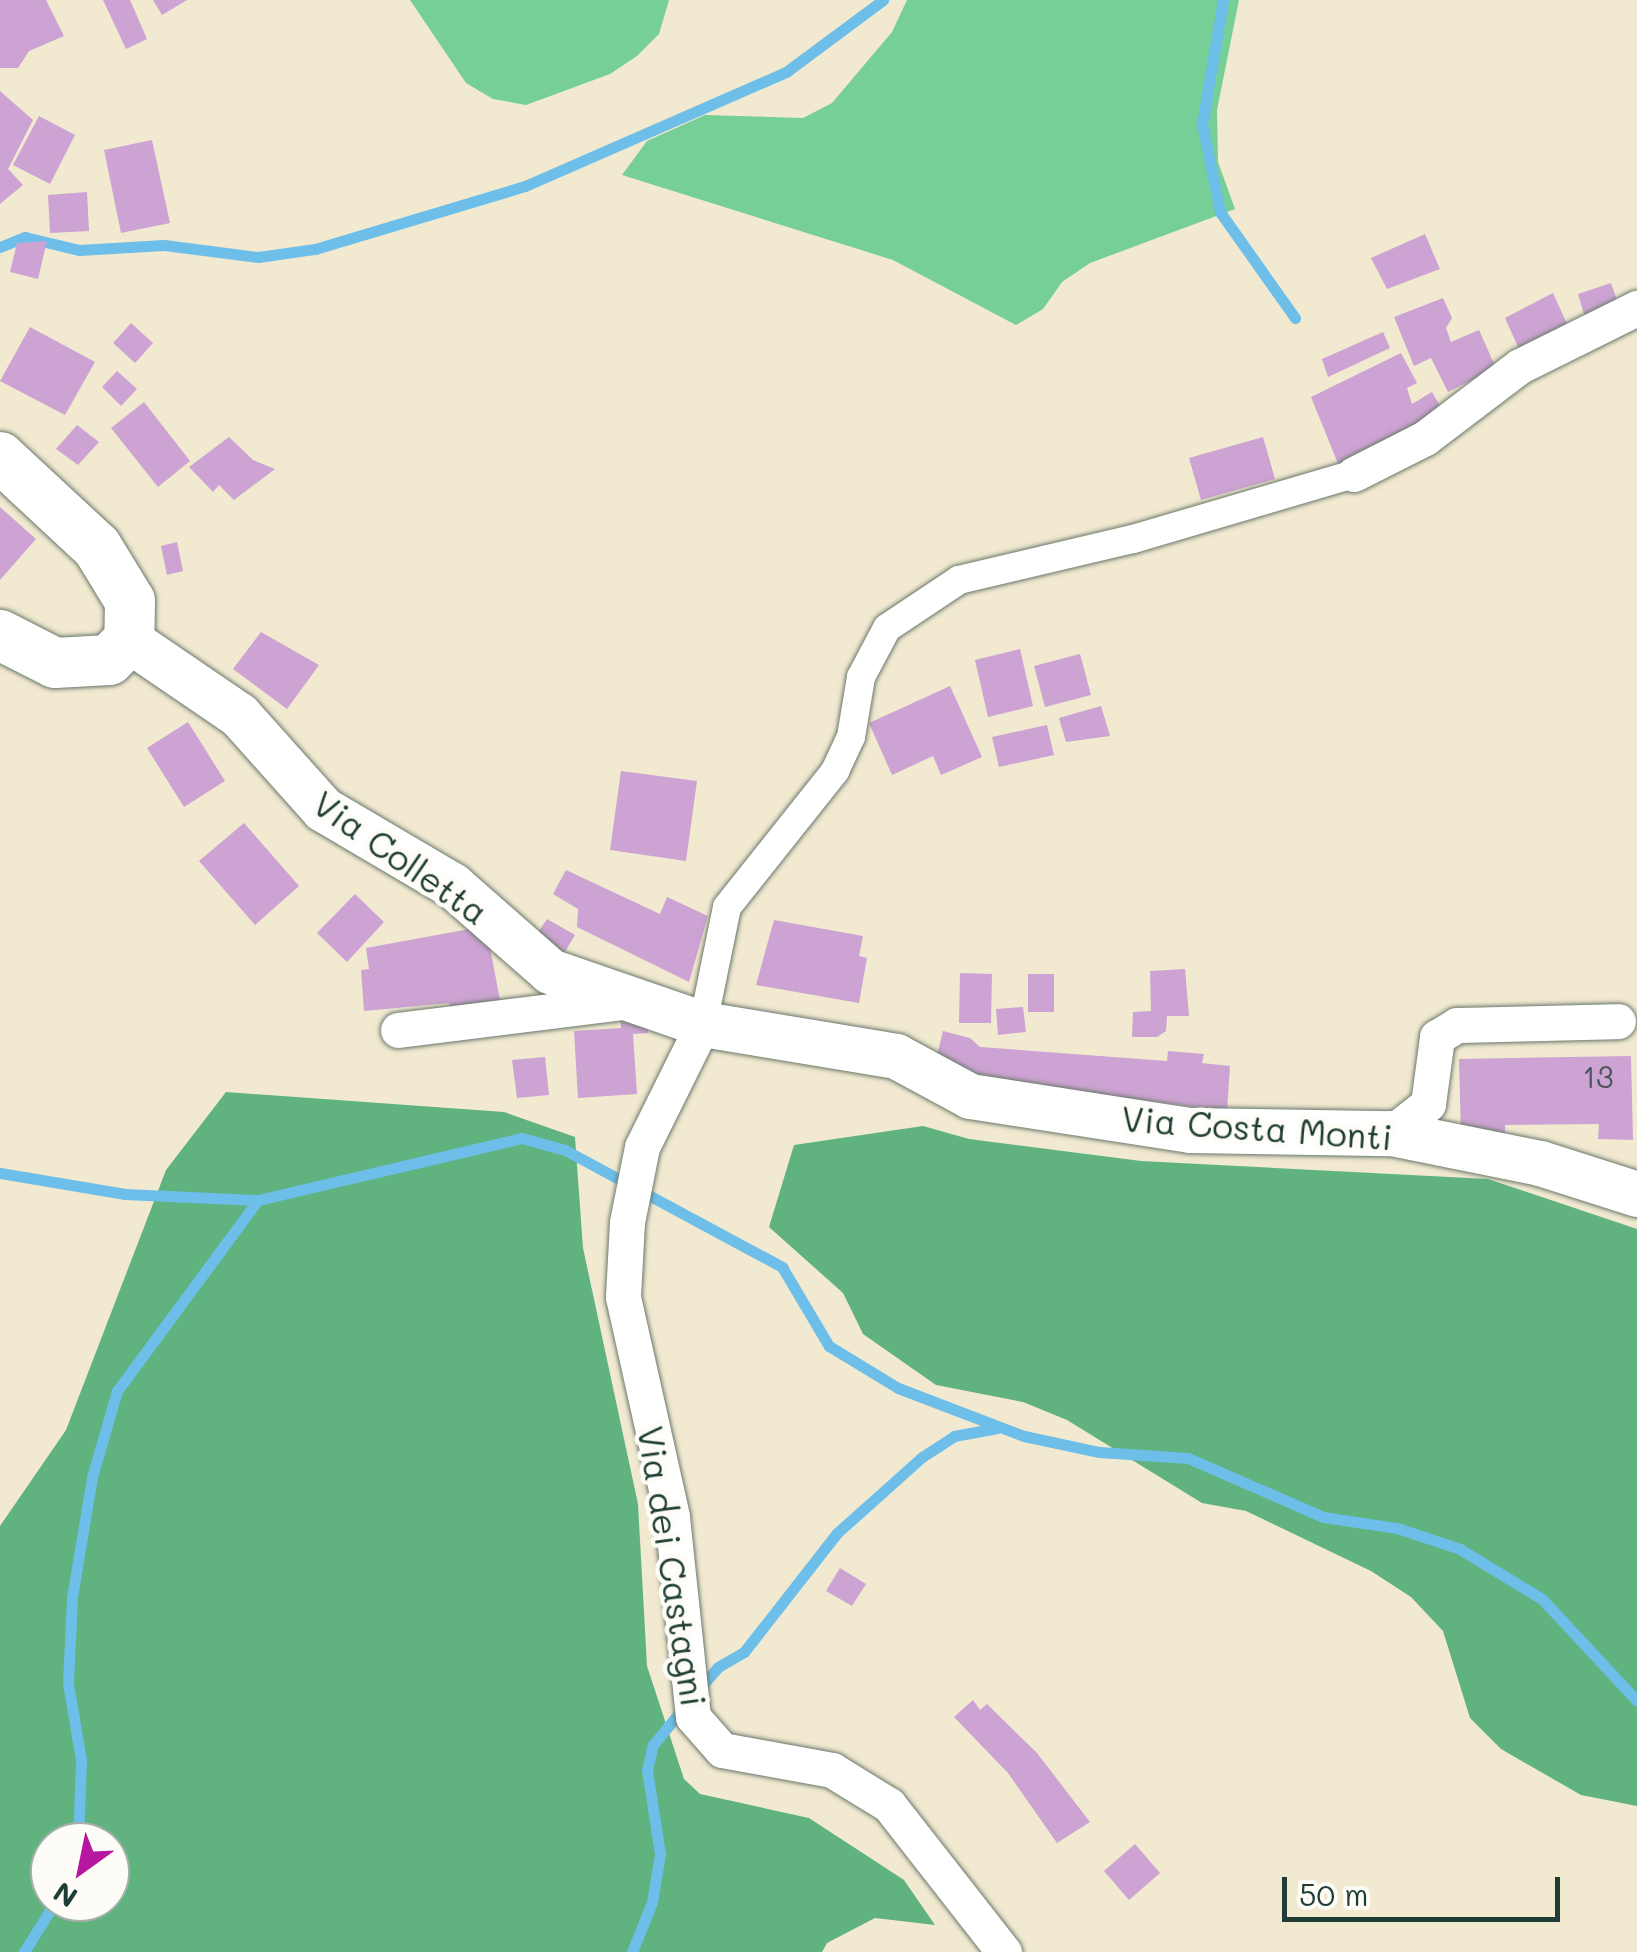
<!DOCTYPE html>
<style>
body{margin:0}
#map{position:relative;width:1637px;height:1952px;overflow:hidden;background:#f2e9d1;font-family:Mali,sans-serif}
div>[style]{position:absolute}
.green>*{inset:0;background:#75cf96}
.forest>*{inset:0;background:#60b27f}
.stream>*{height:11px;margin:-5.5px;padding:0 5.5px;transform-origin:5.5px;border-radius:5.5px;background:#6dbee8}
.building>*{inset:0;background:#cca3d2}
.roads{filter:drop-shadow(0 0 2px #69796b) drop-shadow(0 0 2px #69796b)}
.pedestrian>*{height:28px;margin:-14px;padding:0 14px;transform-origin:14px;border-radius:14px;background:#fff}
.minor>*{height:35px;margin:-17.5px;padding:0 17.5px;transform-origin:17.5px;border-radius:17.5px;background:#fff}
.tertiary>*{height:45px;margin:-22.5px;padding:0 22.5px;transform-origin:22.5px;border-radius:22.5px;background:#fff}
.secondary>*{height:50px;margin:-25px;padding:0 25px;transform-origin:25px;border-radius:25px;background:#fff}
span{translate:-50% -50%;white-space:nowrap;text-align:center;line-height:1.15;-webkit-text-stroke:9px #fdfcf7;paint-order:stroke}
.number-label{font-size:30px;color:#4a565c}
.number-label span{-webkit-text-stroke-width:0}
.street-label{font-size:35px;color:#1f3d34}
.north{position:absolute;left:30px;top:1822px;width:100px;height:100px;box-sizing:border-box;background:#fdfcf7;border:2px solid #a4b0a9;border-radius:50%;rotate:213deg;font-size:28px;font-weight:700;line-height:40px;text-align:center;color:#1f3d34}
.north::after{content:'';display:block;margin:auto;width:35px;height:45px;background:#b5179e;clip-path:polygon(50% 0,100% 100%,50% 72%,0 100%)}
.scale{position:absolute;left:1282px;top:1877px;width:278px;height:45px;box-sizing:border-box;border:5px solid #1f3d34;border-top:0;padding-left:12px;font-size:30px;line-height:35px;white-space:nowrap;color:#1f3d34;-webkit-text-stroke:8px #fdfcf7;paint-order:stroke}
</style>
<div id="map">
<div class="green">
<div style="clip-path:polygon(410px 0,669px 0,659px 34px,637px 56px,610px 74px,526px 105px,493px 99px,466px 83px)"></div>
<div style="clip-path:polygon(907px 0,1239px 0,1217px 110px,1218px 162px,1235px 209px,1090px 263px,1062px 282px,1043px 309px,1016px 325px,893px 260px,622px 175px,647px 141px,705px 115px,803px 118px,832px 103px,892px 32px)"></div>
</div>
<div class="forest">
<div style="clip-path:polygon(evenodd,226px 1092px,504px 1112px,575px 1137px,583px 1248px,638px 1504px,647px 1666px,684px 1779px,700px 1794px,809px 1818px,904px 1880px,935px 1925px,875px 1918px,827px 1943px,822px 1952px,0 1952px,0 1526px,66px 1430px,166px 1170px,226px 1092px,110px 1842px,110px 1902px,50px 1902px,50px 1842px,110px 1842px)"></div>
<div style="clip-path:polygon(923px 1126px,969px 1139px,1141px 1161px,1488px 1179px,1637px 1229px,1637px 1806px,1581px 1795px,1501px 1749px,1470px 1718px,1443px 1631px,1411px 1597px,1371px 1571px,1246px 1511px,1202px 1503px,1067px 1420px,1023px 1402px,936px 1385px,863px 1334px,843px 1293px,769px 1227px,794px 1145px)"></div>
</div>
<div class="stream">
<div style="left:1223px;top:0;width:126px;rotate:99.6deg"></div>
<div style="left:1202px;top:124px;width:90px;rotate:78.4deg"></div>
<div style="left:1220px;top:212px;width:130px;rotate:54.7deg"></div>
<div style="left:0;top:247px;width:27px;rotate:-22deg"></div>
<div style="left:25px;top:237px;width:56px;rotate:13.5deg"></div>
<div style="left:79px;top:250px;width:85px;rotate:-3.4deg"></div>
<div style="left:164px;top:245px;width:95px;rotate:7.3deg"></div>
<div style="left:258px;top:257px;width:58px;rotate:-8deg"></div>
<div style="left:315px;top:249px;width:219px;rotate:-16.7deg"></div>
<div style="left:525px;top:186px;width:285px;rotate:-23.6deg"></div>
<div style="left:786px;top:72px;width:121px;rotate:-36.6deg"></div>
<div style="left:0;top:1173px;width:127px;rotate:9.5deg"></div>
<div style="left:125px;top:1194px;width:133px;rotate:2.6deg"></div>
<div style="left:258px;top:1200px;width:271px;rotate:-13.2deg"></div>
<div style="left:522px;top:1138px;width:45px;rotate:15.6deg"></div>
<div style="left:565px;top:1150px;width:247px;rotate:28.3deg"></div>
<div style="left:782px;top:1267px;width:92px;rotate:59.3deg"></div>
<div style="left:829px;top:1346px;width:81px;rotate:31.3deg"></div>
<div style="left:898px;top:1388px;width:135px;rotate:20.9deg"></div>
<div style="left:1024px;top:1436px;width:77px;rotate:12deg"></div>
<div style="left:1099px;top:1452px;width:89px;rotate:3.9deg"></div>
<div style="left:1188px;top:1458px;width:147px;rotate:23.6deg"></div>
<div style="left:1323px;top:1517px;width:75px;rotate:8.5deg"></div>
<div style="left:1397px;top:1528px;width:66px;rotate:18.4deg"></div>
<div style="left:1460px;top:1549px;width:96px;rotate:31.4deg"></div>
<div style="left:1542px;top:1599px;width:139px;rotate:47deg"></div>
<div style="left:699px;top:1689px;width:29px;rotate:-49deg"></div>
<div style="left:718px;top:1667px;width:30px;rotate:-30deg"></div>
<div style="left:744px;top:1652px;width:151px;rotate:-52deg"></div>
<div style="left:837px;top:1533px;width:114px;rotate:-41.8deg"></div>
<div style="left:922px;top:1457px;width:38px;rotate:-33deg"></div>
<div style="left:954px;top:1436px;width:44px;rotate:-10.5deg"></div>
<div style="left:78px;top:1842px;width:82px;rotate:-87.9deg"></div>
<div style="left:81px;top:1760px;width:78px;rotate:-99.6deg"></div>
<div style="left:68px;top:1683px;width:86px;rotate:-87.3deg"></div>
<div style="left:72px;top:1597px;width:122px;rotate:-80.5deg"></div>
<div style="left:92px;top:1477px;width:90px;rotate:-73.8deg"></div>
<div style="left:117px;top:1391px;width:237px;rotate:-53.6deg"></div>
<div style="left:24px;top:1952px;width:59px;rotate:-58.2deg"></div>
<div style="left:632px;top:1952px;width:54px;rotate:-68.2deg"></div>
<div style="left:652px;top:1902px;width:49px;rotate:-80.5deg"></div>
<div style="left:660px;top:1854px;width:85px;rotate:-98.8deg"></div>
<div style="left:647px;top:1770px;width:26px;rotate:-77deg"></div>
<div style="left:653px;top:1745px;width:49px;rotate:-50.8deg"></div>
</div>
<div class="building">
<div style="clip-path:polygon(0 0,46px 0,64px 36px,29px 51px,18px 68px,0 68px)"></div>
<div style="clip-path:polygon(103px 0,130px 0,147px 39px,126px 49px)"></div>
<div style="clip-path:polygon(153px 0,187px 0,162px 15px)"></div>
<div style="clip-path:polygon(0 91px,33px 120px,8px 169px,23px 185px,0 204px)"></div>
<div style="clip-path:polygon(39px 116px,75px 135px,50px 184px,13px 165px)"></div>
<div style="clip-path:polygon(152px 140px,170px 223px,121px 233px,104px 150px)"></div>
<div style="clip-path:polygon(87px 192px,89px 231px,50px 233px,48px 195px)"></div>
<div style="clip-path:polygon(1425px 234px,1440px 269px,1387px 289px,1371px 258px)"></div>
<div style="clip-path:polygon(47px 241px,38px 279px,10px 272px,17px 243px)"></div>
<div style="clip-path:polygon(1611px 283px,1620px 309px,1586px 321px,1578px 294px)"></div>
<div style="clip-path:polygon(1553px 293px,1572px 335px,1522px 356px,1505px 318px)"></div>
<div style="clip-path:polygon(1443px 298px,1452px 318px,1446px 328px,1451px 342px,1479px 330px,1496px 368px,1448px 392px,1431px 358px,1414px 366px,1394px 317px)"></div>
<div style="clip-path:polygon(131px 323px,153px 343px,135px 363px,113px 343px)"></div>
<div style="clip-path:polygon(30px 327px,95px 362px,65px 415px,0 381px)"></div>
<div style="clip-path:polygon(1383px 332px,1390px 348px,1328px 377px,1322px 359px)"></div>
<div style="clip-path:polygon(1401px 353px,1417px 383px,1407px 388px,1412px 404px,1432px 392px,1446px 416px,1341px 471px,1311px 397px)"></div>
<div style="clip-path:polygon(117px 371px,137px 389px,121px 406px,102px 387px)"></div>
<div style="clip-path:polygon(144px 402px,190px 461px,158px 487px,111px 428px)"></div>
<div style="clip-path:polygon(77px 425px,99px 442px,78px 465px,56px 449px)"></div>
<div style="clip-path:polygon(229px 437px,253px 460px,275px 469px,234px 500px,219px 485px,213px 492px,189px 467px)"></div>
<div style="clip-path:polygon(1263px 437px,1275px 479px,1201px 500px,1189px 458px)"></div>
<div style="clip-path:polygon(0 507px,36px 539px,0 580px)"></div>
<div style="clip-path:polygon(177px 542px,183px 571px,167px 575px,161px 546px)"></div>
<div style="clip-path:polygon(261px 632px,319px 665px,287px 709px,233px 669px)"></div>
<div style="clip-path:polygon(1020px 649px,1033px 706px,988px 717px,975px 660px)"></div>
<div style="clip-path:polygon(1080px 654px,1091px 695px,1045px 707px,1034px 666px)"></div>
<div style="clip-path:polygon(950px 686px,982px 757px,941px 775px,933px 756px,892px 775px,869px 723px)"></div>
<div style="clip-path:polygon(1101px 706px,1110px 736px,1066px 742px,1059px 718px)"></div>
<div style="clip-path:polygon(188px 722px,225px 781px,184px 807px,147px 748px)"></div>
<div style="clip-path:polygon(1047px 725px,1054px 755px,999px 767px,992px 737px)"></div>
<div style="clip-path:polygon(621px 771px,697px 781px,686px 861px,610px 850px)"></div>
<div style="clip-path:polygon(244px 823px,299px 886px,255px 925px,199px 861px)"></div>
<div style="clip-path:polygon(566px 870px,660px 914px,667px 897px,708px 916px,689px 982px,577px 927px,578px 909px,553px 894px)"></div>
<div style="clip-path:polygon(355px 894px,384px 922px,347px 962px,317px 933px)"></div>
<div style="clip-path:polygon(547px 919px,575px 935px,559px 962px,533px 940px)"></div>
<div style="clip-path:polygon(774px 920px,863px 936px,859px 956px,867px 958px,859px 1003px,756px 985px)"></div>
<div style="clip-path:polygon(486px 926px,502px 1011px,451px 1018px,449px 1003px,364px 1011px,361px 970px,369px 969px,366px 948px)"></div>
<div style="clip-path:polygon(1185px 969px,1189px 1016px,1167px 1016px,1166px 1031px,1157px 1037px,1132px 1037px,1133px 1012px,1151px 1011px,1150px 971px)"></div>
<div style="clip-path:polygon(960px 973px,992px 974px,991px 1023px,959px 1023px)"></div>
<div style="clip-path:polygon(1028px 974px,1054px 974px,1054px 1012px,1028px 1012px)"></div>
<div style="clip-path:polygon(1023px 1007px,1026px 1032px,998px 1035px,996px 1009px)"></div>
<div style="clip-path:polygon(647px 1012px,648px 1033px,633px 1034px,637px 1094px,578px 1098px,574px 1031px,621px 1028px,620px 1014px)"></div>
<div style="clip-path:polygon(943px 1031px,970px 1038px,980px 1047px,1167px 1061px,1168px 1051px,1204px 1054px,1202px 1063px,1230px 1066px,1227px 1111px,977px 1079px,935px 1063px)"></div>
<div style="clip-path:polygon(1631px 1056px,1633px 1140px,1598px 1139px,1599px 1124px,1505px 1125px,1505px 1142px,1461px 1137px,1459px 1059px)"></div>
<div style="clip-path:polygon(545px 1057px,549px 1095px,517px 1098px,512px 1060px)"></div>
<div style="clip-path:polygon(840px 1568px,866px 1584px,852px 1606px,826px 1591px)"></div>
<div style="clip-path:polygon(973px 1700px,980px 1710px,987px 1704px,1037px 1753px,1090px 1822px,1057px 1843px,1008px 1773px,954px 1717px)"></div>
<div style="clip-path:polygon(1135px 1844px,1160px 1873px,1129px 1900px,1104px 1871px)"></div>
</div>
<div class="roads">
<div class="pedestrian">
<div style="left:703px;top:1024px;width:119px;rotate:-78.4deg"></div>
<div style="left:727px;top:907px;width:174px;rotate:-51.5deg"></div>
<div style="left:835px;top:771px;width:38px;rotate:-65deg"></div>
<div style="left:851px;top:737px;width:61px;rotate:-80.5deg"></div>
<div style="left:861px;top:677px;width:55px;rotate:-62deg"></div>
<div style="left:887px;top:628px;width:87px;rotate:-33.7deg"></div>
<div style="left:959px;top:580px;width:179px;rotate:-13.3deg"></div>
<div style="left:1133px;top:539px;width:230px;rotate:-16.4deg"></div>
</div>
<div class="minor">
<div style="left:1354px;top:474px;width:80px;rotate:-26.9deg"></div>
<div style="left:1425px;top:438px;width:119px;rotate:-37.2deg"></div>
<div style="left:1520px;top:366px;width:131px;rotate:-26.4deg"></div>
<div style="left:703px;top:1024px;width:137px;rotate:116.4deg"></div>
<div style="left:642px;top:1147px;width:76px;rotate:101.3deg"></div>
<div style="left:627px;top:1222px;width:75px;rotate:93.1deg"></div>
<div style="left:623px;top:1297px;width:225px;rotate:77.4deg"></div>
<div style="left:672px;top:1517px;width:201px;rotate:84deg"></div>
<div style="left:693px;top:1717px;width:44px;rotate:48.7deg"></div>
<div style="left:722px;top:1750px;width:112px;rotate:10.3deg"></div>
<div style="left:832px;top:1770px;width:67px;rotate:31.6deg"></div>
<div style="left:889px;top:1805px;width:187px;rotate:52deg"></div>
<div style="left:398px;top:1030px;width:234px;rotate:-7.1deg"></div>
<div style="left:1391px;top:1133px;width:47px;rotate:-38.1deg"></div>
<div style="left:1428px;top:1104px;width:68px;rotate:-82.3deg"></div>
<div style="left:1437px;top:1037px;width:23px;rotate:-31deg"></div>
<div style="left:1457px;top:1025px;width:161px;rotate:-1.4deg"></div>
</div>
<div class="tertiary">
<div style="left:129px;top:640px;width:133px;rotate:34.3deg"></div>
<div style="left:239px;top:715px;width:126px;rotate:48.2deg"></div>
<div style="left:323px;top:809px;width:150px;rotate:30.5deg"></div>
<div style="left:452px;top:885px;width:130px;rotate:41.3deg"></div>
<div style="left:550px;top:971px;width:162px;rotate:19.1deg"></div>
<div style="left:703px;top:1024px;width:196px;rotate:9.4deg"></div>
<div style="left:896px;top:1056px;width:84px;rotate:28.4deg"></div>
<div style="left:970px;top:1096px;width:223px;rotate:8.8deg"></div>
<div style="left:1190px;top:1130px;width:201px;rotate:0.9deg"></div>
<div style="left:1391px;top:1133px;width:152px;rotate:11.4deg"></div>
<div style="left:1540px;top:1163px;width:102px;rotate:17.7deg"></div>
</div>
<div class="secondary">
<div style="left:0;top:457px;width:132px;rotate:42.9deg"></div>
<div style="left:97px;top:547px;width:63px;rotate:58.6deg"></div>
<div style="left:130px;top:601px;width:39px;rotate:91deg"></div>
<div style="left:129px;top:640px;width:28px;rotate:135deg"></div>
<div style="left:109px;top:660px;width:54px;rotate:176.8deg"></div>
<div style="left:55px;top:663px;width:62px;rotate:-153deg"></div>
</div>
</div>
<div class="number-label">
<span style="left:1598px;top:1076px">13</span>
</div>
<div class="street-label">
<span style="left:401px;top:857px;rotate:35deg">Via Colletta</span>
<span style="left:1257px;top:1127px;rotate:4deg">Via Costa Monti</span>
<span style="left:673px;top:1566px;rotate:81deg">Via dei Castagni</span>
</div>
<div class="north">N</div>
<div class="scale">50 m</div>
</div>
